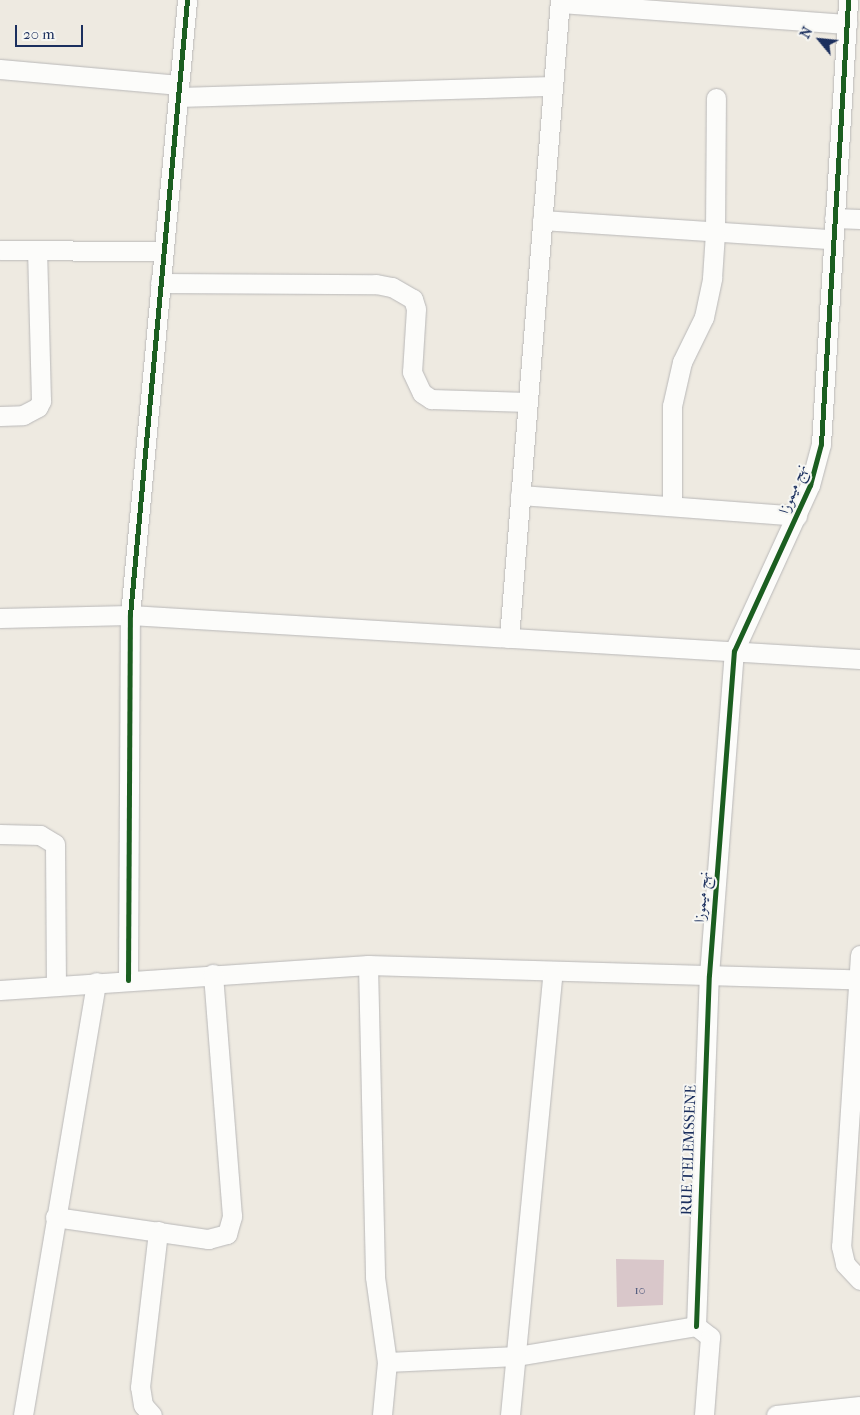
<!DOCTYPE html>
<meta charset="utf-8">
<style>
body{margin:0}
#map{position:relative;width:860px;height:1415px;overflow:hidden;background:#eeeae1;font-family:"IM FELL French Canon",Amiri,serif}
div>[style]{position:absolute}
.building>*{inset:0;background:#d9c7ca}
.roads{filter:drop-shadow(0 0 1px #b9b8b8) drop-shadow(0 0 1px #b9b8b8)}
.street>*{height:19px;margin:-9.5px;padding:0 9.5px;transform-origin:9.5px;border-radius:9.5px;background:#fcfcfa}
.cycleway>*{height:5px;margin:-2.5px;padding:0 2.5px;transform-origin:2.5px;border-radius:2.5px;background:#1b5e20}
span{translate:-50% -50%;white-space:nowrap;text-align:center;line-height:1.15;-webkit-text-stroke:4px #f6f6f2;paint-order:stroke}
.number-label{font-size:12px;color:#4a5579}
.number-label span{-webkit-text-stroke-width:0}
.street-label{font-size:15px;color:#1b2f5e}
.north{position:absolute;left:795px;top:15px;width:50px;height:50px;-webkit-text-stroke:4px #f6f6f2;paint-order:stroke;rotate:298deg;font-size:14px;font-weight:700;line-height:20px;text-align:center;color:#1b2f5e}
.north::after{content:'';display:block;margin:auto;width:18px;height:22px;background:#1b2f5e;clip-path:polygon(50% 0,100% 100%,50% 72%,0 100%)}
.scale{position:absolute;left:15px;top:25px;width:68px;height:22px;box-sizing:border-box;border:2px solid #1b2f5e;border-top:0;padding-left:6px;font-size:15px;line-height:18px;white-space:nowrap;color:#1b2f5e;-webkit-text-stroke:4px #f6f6f2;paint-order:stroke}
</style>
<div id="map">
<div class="building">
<div style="clip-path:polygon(616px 1259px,664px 1260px,663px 1305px,617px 1307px)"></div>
</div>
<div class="roads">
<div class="street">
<div style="left:560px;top:3px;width:288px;rotate:4.2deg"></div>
<div style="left:0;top:69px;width:180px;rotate:5.1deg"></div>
<div style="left:178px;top:97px;width:375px;rotate:-1.7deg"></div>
<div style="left:834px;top:218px;width:26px;rotate:2deg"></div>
<div style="left:542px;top:220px;width:290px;rotate:3.8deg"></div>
<div style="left:0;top:250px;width:162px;rotate:0.4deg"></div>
<div style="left:160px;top:283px;width:216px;rotate:0.3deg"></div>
<div style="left:376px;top:284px;width:16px;rotate:11deg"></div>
<div style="left:392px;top:287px;width:24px;rotate:30deg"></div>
<div style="left:413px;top:299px;width:10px;rotate:73deg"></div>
<div style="left:416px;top:309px;width:63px;rotate:93.6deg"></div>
<div style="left:412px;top:372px;width:23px;rotate:65deg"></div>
<div style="left:422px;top:393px;width:11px;rotate:34deg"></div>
<div style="left:431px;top:399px;width:97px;rotate:1.8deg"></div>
<div style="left:0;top:416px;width:23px;rotate:-2deg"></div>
<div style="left:23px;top:415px;width:17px;rotate:-28deg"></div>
<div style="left:38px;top:407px;width:7px;rotate:-63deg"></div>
<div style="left:41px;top:401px;width:151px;rotate:-91.5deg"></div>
<div style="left:520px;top:495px;width:278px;rotate:4.3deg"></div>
<div style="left:672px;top:506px;width:100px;rotate:-90deg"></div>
<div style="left:672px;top:406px;width:45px;rotate:-77.2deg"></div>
<div style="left:682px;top:362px;width:50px;rotate:-63.9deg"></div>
<div style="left:704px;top:317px;width:40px;rotate:-78deg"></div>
<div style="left:712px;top:278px;width:45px;rotate:-86.2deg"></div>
<div style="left:715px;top:233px;width:135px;rotate:-89.6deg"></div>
<div style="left:0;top:618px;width:130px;rotate:-1.3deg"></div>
<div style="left:130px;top:615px;width:731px;rotate:3.45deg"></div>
<div style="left:509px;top:638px;width:640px;rotate:-85.43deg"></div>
<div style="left:0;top:834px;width:40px;rotate:1.4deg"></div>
<div style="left:40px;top:835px;width:17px;rotate:31deg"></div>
<div style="left:55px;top:844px;width:142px;rotate:89.6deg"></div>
<div style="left:860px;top:955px;width:292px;rotate:93.7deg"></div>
<div style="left:841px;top:1246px;width:18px;rotate:77deg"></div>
<div style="left:845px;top:1264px;width:22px;rotate:47deg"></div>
<div style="left:368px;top:965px;width:312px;rotate:88.7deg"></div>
<div style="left:375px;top:1277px;width:86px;rotate:82deg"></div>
<div style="left:387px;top:1362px;width:53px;rotate:95.4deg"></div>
<div style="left:128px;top:980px;width:365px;rotate:-89.7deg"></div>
<div style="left:130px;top:615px;width:618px;rotate:-84.7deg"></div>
<div style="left:0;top:990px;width:369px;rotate:-3.9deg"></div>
<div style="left:368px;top:965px;width:492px;rotate:1.7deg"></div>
<div style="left:55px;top:1217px;width:155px;rotate:8.2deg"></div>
<div style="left:208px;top:1239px;width:20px;rotate:-15deg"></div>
<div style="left:227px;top:1234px;width:19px;rotate:-74deg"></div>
<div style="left:232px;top:1216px;width:243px;rotate:-94.5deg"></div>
<div style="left:696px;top:1326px;width:351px;rotate:-87.9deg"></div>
<div style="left:709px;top:975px;width:325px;rotate:-85.6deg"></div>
<div style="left:734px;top:651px;width:183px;rotate:-65.4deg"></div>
<div style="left:810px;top:485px;width:42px;rotate:-75deg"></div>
<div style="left:821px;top:444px;width:445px;rotate:-86.5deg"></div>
<div style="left:387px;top:1362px;width:130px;rotate:-2.6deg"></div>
<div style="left:517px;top:1356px;width:181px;rotate:-9.5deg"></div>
<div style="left:696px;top:1326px;width:18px;rotate:38deg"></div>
<div style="left:710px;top:1337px;width:78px;rotate:94.4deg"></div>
<div style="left:23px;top:1415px;width:439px;rotate:-80.4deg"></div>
<div style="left:152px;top:1415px;width:13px;rotate:-132deg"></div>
<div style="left:143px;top:1405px;width:18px;rotate:-99deg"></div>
<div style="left:140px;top:1387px;width:157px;rotate:-83.4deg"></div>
<div style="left:510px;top:1415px;width:446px;rotate:-84.5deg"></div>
<div style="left:776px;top:1415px;width:84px;rotate:-6.1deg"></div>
</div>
</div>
<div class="cycleway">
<div style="left:128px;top:980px;width:365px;rotate:-89.7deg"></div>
<div style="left:130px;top:615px;width:618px;rotate:-84.7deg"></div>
<div style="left:696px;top:1326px;width:351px;rotate:-87.9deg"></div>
<div style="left:709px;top:975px;width:325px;rotate:-85.6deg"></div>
<div style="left:734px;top:651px;width:183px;rotate:-65.4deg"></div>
<div style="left:810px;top:485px;width:42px;rotate:-75deg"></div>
<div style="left:821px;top:444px;width:445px;rotate:-86.5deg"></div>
</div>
<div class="number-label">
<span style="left:640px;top:1291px">10</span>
</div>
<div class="street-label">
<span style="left:793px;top:489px;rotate:-69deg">نهج ميموزا</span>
<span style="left:702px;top:897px;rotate:-85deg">نهج ميموزا</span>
<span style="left:689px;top:1150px;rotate:-88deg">RUE TELEMSSENE</span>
</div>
<div class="north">N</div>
<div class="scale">20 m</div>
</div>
